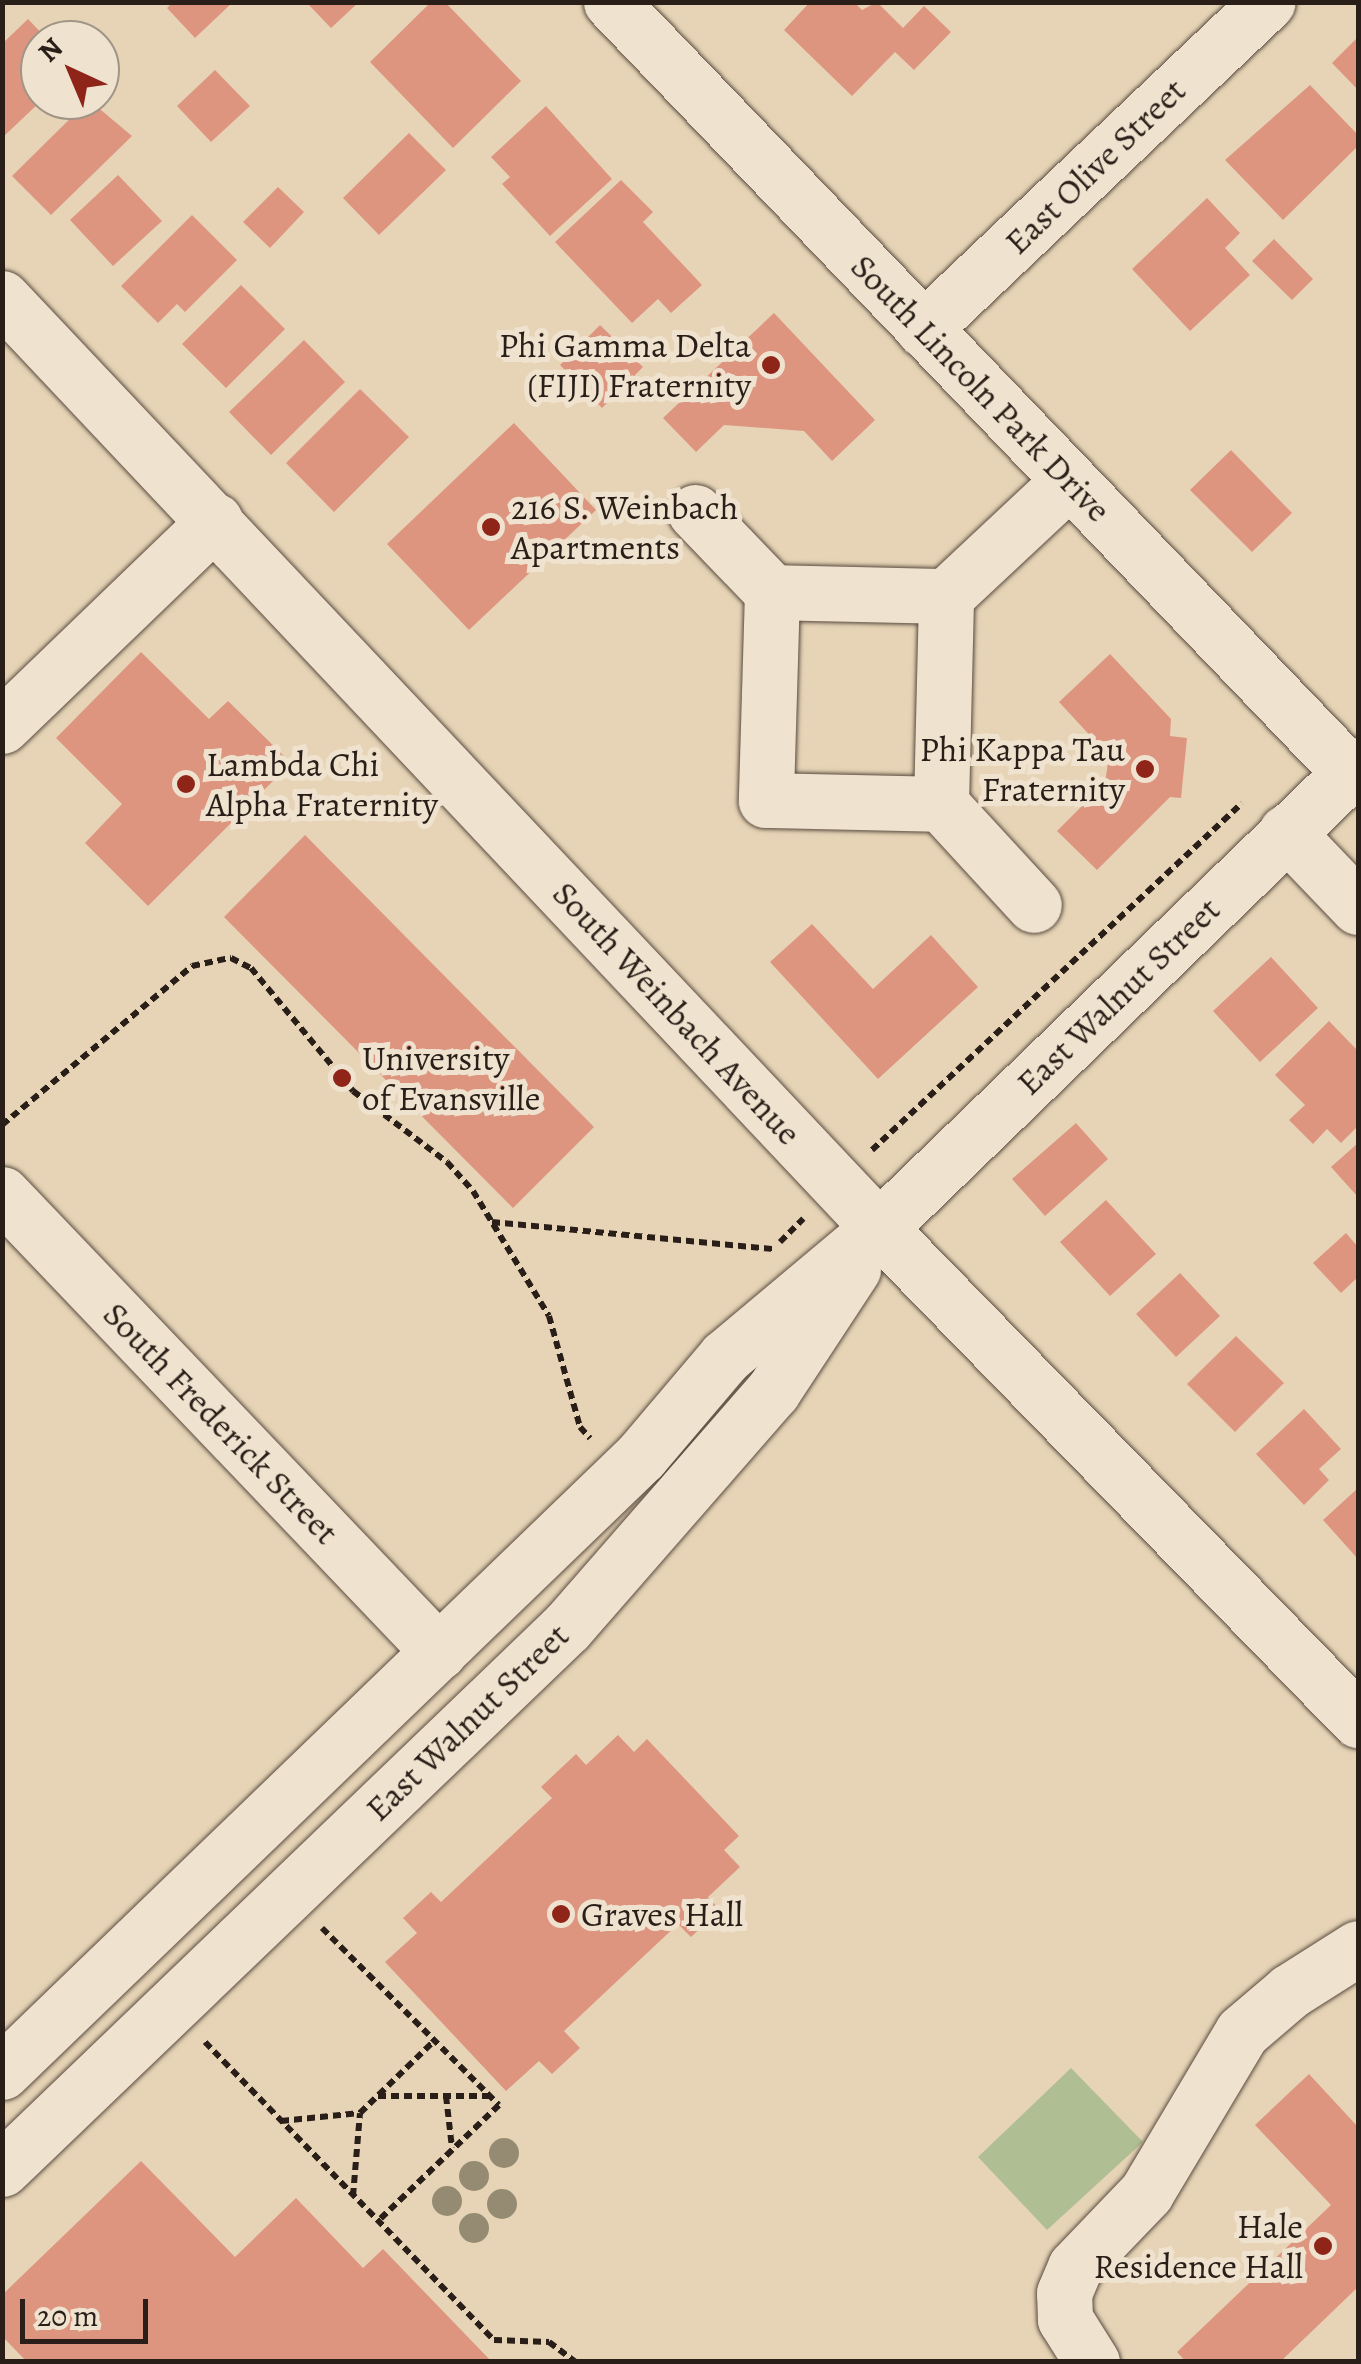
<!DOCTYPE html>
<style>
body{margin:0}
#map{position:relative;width:1361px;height:2364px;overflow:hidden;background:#e7d4b6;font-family:Alegreya,serif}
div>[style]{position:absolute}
.green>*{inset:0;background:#afbe93}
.building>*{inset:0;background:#dd9580}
.path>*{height:6px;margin-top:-3px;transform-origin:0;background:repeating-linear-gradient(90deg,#2a1f18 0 8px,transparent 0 13px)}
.roads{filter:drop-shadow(0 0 2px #594c40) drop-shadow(0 0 2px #594c40)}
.minor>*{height:55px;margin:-27.5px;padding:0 27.5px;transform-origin:27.5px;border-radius:27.5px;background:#efe3d0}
.trees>*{width:30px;height:30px;margin:-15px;border-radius:50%;background:#958b73}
.dots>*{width:28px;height:28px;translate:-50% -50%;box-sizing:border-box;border:5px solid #efe3d0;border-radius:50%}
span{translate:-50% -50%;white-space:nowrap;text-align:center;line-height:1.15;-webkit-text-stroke:10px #efe3d0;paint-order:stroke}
.street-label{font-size:35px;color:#2a1f18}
.poi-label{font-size:35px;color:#2a1f18}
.right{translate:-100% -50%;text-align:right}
.left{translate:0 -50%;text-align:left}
.frame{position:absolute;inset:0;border:5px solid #2a1f18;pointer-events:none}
.north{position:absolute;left:20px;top:20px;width:100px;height:100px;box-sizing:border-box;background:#efe3d0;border:2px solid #a09586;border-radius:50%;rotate:316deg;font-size:28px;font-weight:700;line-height:40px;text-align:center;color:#2a1f18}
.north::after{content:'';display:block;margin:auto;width:35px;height:45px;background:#8f2418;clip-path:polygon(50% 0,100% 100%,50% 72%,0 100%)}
.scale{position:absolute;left:20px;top:2299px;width:128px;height:45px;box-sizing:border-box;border:5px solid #2a1f18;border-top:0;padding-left:12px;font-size:30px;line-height:35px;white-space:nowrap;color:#2a1f18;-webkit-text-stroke:8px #efe3d0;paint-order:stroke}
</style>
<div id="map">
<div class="green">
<div style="clip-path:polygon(1071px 2068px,1143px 2142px,1047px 2230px,978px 2157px)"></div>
</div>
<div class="building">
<div style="clip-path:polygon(173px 2px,233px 2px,195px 38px,167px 8px)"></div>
<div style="clip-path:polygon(306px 2px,359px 2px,331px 28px)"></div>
<div style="clip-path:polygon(431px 2px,445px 2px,521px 81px,453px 148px,370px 62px)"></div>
<div style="clip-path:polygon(810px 2px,854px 2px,862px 10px,877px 2px,903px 28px,924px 6px,951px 32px,914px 70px,895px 52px,852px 96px,784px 30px)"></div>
<div style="clip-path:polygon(28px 19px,48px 40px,40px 40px,40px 102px,2px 138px,2px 44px)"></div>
<div style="clip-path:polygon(1358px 37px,1358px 90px,1332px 63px)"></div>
<div style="clip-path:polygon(215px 70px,250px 106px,211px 142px,177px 106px)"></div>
<div style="clip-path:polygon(1310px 85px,1358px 135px,1358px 146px,1283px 220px,1225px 160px)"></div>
<div style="clip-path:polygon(89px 100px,132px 136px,51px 215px,12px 176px)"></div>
<div style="clip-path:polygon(546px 106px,612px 179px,550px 236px,502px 184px,510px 177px,491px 157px)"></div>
<div style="clip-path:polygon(409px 133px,446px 170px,379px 235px,343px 198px)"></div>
<div style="clip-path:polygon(118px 175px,162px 221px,113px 266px,70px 220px)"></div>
<div style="clip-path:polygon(621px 180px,653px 212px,643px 222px,702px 285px,671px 313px,658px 299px,632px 323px,555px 242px)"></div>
<div style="clip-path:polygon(278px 187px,304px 212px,270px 248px,243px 222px)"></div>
<div style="clip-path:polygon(1207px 198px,1240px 233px,1225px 248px,1250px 275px,1190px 331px,1132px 269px)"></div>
<div style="clip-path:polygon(192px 215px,237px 260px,185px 312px,177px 304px,158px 323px,121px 286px)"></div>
<div style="clip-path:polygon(1274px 239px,1313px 279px,1292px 300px,1252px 261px)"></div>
<div style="clip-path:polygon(241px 285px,285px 329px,226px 388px,182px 344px)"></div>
<div style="clip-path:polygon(774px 313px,875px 420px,832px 461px,804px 431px,724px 425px,696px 452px,663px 418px)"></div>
<div style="clip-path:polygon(600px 325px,643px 367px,602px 408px,560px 365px)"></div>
<div style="clip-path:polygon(304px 340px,345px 382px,271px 455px,229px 412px)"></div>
<div style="clip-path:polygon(360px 389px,409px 437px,334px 512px,286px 463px)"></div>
<div style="clip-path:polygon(514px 423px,596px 510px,469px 630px,387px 544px)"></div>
<div style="clip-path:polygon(1231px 450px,1292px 513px,1252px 552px,1190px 490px)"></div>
<div style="clip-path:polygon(141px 652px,209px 719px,228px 701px,291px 763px,148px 906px,85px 843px,122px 804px,56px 738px)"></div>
<div style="clip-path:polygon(1110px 654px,1171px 719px,1170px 736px,1187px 738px,1181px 798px,1170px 797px,1097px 870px,1057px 831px,1105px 783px,1109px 756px,1059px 702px)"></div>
<div style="clip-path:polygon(305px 835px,594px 1127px,513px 1208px,224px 917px)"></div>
<div style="clip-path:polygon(812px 924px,873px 989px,931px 935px,978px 987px,878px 1079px,770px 962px)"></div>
<div style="clip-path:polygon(1271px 957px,1318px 1008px,1260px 1062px,1213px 1011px)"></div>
<div style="clip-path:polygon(1329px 1021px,1358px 1051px,1358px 1126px,1341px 1143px,1327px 1129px,1313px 1144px,1289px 1120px,1305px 1105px,1275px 1075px)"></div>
<div style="clip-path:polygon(1076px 1123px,1108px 1159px,1045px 1216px,1012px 1179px)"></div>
<div style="clip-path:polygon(1358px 1143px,1358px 1197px,1331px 1167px)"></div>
<div style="clip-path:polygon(1106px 1200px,1156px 1254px,1110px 1296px,1060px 1242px)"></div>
<div style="clip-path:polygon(1346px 1233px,1358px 1247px,1358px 1277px,1341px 1293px,1313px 1263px)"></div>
<div style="clip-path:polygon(1180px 1273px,1220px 1316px,1176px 1357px,1136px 1314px)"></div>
<div style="clip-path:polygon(1236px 1336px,1284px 1383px,1235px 1432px,1187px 1384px)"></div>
<div style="clip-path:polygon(1304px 1409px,1341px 1449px,1319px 1469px,1329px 1480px,1304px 1505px,1256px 1454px)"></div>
<div style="clip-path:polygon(1358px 1488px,1358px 1559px,1323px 1520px)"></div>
<div style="clip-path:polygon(618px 1735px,634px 1752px,647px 1739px,739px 1836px,724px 1850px,740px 1867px,708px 1897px,720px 1910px,691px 1937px,678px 1924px,564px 2031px,580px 2048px,552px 2074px,539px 2061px,506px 2091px,385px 1962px,417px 1933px,403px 1918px,431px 1892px,441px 1902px,552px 1798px,541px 1787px,576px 1754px,586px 1765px)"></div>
<div style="clip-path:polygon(1309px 2074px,1358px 2127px,1358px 2287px,1280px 2362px,1186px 2362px,1177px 2352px,1331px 2205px,1255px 2125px)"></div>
<div style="clip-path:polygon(141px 2161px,235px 2257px,296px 2198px,363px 2268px,383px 2249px,492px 2362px,27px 2362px,2px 2336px,2px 2295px)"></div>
</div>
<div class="path">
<div style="left:2px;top:1125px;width:248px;rotate:-39.9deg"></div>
<div style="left:192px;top:966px;width:40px;rotate:-12deg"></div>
<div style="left:231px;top:958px;width:22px;rotate:27deg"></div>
<div style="left:251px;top:968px;width:160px;rotate:50.3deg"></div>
<div style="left:353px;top:1091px;width:118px;rotate:37.1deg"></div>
<div style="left:447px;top:1162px;width:39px;rotate:48deg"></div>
<div style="left:473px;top:1191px;width:146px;rotate:58.7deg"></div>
<div style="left:549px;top:1316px;width:115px;rotate:74.4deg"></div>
<div style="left:580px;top:1427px;width:15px;rotate:48deg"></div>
<div style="left:872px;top:1150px;width:507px;rotate:-43.16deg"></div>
<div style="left:492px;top:1222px;width:283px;rotate:5.5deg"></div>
<div style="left:780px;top:1242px;width:33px;rotate:-45deg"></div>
<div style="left:322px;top:1928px;width:250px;rotate:45deg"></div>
<div style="left:499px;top:2105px;width:168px;rotate:136.2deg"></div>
<div style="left:205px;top:2042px;width:415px;rotate:45.9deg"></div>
<div style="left:494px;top:2340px;width:55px;rotate:2.1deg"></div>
<div style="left:549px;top:2342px;width:34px;rotate:37deg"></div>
<div style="left:378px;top:2096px;width:111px"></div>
<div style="left:446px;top:2096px;width:52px;rotate:83.4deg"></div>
<div style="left:281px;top:2121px;width:79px;rotate:-5.8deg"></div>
<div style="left:353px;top:2196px;width:83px;rotate:-85.2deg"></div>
<div style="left:360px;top:2113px;width:103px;rotate:-44.2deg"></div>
<div style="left:795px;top:2362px;width:40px"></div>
</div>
<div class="roads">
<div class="minor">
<div style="left:611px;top:2px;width:1068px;rotate:46.21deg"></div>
<div style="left:2px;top:298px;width:1278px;rotate:46.68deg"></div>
<div style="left:879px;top:1228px;width:687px;rotate:45.77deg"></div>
<div style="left:923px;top:329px;width:475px;rotate:-43.5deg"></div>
<div style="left:695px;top:512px;width:111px;rotate:46.1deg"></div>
<div style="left:946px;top:596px;width:174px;rotate:-178.7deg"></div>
<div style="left:772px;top:592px;width:208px;rotate:91.7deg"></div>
<div style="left:766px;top:800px;width:175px;rotate:1.3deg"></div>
<div style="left:941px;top:804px;width:208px;rotate:-88.6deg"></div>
<div style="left:946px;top:596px;width:168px;rotate:-43.1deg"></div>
<div style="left:2px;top:726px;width:296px;rotate:-43.9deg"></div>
<div style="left:941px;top:804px;width:137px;rotate:47.4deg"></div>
<div style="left:1286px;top:832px;width:104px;rotate:46.2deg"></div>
<div style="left:2px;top:1194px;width:633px;rotate:46.34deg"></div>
<div style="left:2px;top:2072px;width:888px;rotate:-43.95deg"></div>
<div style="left:641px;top:1456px;width:130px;rotate:-49.7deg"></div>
<div style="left:725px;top:1357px;width:201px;rotate:-40deg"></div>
<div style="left:879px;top:1228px;width:666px;rotate:-44.03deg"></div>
<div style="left:2px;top:2169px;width:783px;rotate:-43.81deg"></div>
<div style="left:567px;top:1627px;width:313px;rotate:-48.9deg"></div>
<div style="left:773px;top:1391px;width:146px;rotate:-56.7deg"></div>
<div style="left:1092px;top:2362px;width:51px;rotate:-122.1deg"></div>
<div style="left:1065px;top:2319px;width:26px;rotate:-92deg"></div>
<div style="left:1064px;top:2293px;width:28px;rotate:-67deg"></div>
<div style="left:1075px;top:2267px;width:103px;rotate:-46.2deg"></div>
<div style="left:1146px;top:2193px;width:187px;rotate:-59.2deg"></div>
<div style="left:1242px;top:2032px;width:63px;rotate:-40.5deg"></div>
<div style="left:1290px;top:1991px;width:80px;rotate:-32.3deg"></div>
</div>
</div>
<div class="trees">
<div style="left:504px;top:2153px"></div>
<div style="left:474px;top:2176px"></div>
<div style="left:447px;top:2201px"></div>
<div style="left:502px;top:2204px"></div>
<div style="left:474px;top:2228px"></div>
</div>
<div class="dots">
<div style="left:771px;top:365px;background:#8f2418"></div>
<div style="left:491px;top:527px;background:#8f2418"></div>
<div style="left:1145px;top:769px;background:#8f2418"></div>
<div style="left:186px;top:784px;background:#8f2418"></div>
<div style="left:342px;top:1078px;background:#8f2418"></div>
<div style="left:561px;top:1914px;background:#8f2418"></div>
<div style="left:1323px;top:2246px;background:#8f2418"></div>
</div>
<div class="street-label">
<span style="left:1095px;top:166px;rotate:-44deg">East Olive Street</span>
<span style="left:981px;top:388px;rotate:46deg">South Lincoln Park Drive</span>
<span style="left:1118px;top:996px;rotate:-44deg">East Walnut Street</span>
<span style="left:677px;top:1013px;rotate:47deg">South Weinbach Avenue</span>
<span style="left:221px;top:1423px;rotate:46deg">South Frederick Street</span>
<span style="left:467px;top:1722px;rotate:-44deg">East Walnut Street</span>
</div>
<div class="poi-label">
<span class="right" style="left:751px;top:365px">Phi Gamma Delta<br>(FIJI) Fraternity</span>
<span class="left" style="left:511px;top:527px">216 S. Weinbach<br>Apartments</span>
<span class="right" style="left:1125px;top:769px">Phi Kappa Tau<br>Fraternity</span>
<span class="left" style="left:206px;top:784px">Lambda Chi<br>Alpha Fraternity</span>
<span class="left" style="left:362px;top:1078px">University<br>of Evansville</span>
<span class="left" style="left:581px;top:1914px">Graves Hall</span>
<span class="right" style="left:1303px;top:2246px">Hale<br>Residence Hall</span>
</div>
<div class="frame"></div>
<div class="north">N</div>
<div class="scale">20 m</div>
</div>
